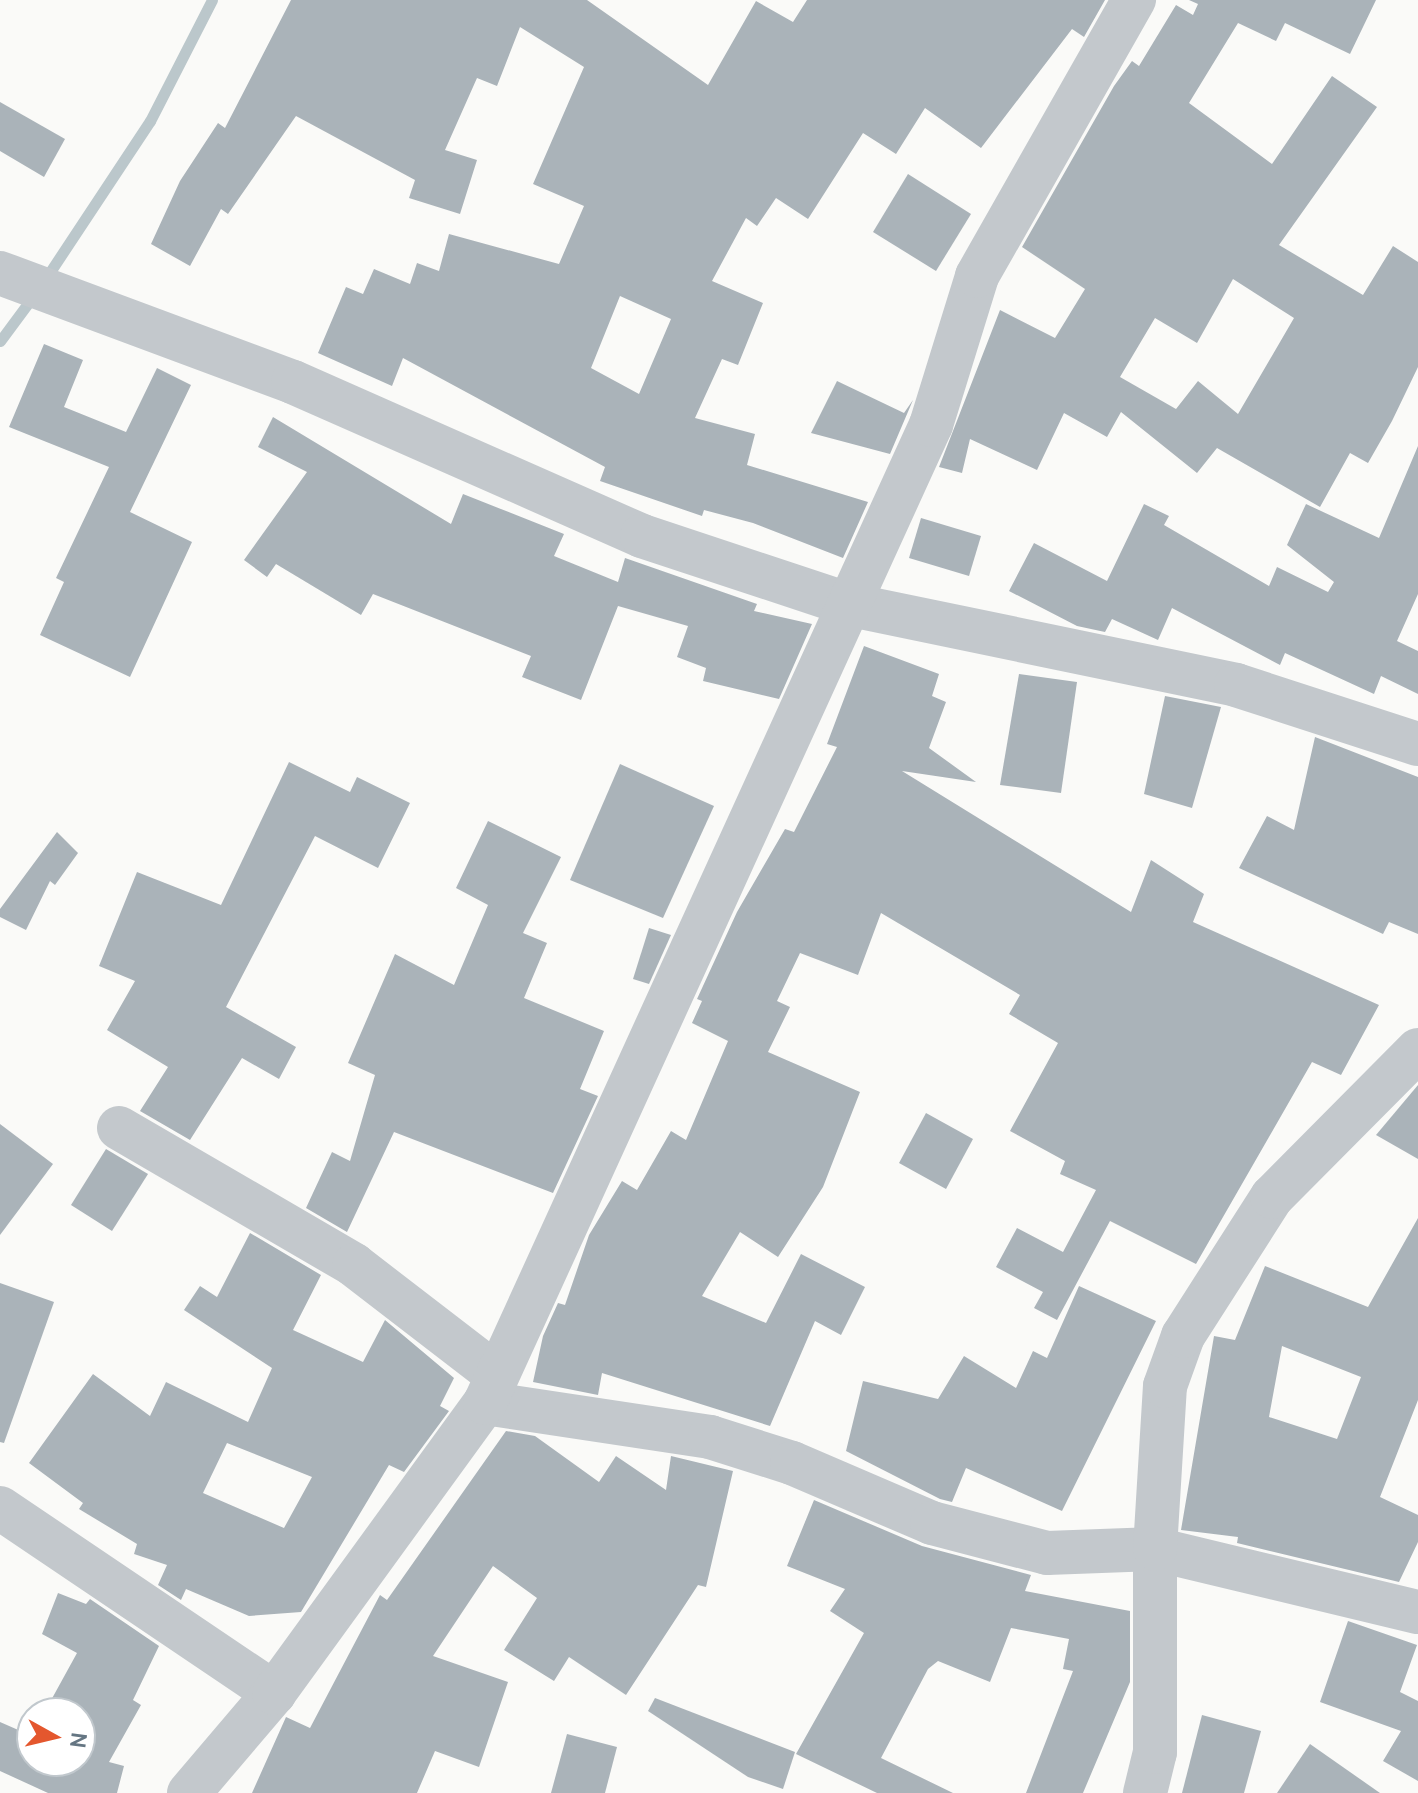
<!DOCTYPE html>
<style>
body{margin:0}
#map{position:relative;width:1418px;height:1793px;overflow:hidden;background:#fafaf8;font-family:Cabin,sans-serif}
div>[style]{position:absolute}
.stream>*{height:11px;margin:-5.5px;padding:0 5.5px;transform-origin:5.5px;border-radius:5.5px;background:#bbc7cb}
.building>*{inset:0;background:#aab3b9}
.minor>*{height:44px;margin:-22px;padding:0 22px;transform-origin:22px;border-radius:22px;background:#c3c8cc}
span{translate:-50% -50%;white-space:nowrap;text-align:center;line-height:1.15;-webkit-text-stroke:8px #fff;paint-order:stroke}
.north{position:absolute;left:16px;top:1697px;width:80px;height:80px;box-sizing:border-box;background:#fff;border:2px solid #c1c8cd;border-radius:50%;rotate:98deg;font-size:22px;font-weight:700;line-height:32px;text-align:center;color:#657683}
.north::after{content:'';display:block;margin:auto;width:28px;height:36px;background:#e4572e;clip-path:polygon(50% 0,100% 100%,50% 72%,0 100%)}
</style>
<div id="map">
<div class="stream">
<div style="left:44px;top:281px;width:192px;rotate:-56.5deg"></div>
<div style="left:150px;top:121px;width:136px;rotate:-62.9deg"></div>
<div style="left:0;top:341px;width:57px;rotate:-53.5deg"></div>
</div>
<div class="building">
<div style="clip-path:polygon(evenodd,291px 0,587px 0,708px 85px,756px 1px,793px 22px,807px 0,1105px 0,1084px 37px,1072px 29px,981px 148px,925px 108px,896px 154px,863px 133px,808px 219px,776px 198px,757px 226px,746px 218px,712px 281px,763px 303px,738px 365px,722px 359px,695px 418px,755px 434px,747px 465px,868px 502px,843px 558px,753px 523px,704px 510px,702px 516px,600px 481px,605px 467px,403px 358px,392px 386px,318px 353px,346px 287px,363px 294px,374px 269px,410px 284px,417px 263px,439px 271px,449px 234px,559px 264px,584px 206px,533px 184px,584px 67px,520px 27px,497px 86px,477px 78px,445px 150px,477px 160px,460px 214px,409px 198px,415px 180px,296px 116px,228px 214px,221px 209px,190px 266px,151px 244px,180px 181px,218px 123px,225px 128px,291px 0,620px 296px,671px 319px,639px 394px,591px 368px,620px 296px)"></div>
<div style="clip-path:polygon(evenodd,1189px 0,1376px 0,1350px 54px,1285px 23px,1276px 41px,1238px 23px,1189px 103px,1272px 164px,1332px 76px,1377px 107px,1279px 245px,1363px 295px,1393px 246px,1418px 262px,1418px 367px,1392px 421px,1368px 463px,1350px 453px,1320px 507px,1217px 448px,1197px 473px,1121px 412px,1107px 437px,1064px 413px,1037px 470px,970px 439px,962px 473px,939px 467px,1000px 310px,1055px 338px,1085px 289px,1022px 247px,1114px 86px,1132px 61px,1139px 66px,1176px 5px,1193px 15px,1198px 4px,1189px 0,1233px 279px,1294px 318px,1238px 414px,1198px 381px,1176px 409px,1120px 377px,1155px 318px,1197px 343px,1233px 279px)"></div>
<div style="clip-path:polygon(0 102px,65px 139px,44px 177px,0 151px)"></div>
<div style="clip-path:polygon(908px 174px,971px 214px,936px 271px,873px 232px)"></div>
<div style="clip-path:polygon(44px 344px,83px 360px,64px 407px,126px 432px,157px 368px,191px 385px,130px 512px,192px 542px,130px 677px,40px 635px,64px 582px,56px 578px,109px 467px,9px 427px)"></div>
<div style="clip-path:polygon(837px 381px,904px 413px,913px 400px,890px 454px,811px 433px)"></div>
<div style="clip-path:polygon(273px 417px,451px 524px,463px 494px,564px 534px,554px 556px,618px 582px,625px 558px,757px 604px,754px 611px,812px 624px,779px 699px,703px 681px,706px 668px,677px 657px,688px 626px,618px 606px,581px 700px,522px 677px,531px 656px,373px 594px,361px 615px,276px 564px,267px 577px,244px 560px,307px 472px,258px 447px)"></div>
<div style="clip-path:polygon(1418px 446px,1418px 594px,1397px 641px,1418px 651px,1418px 694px,1381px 676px,1374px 694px,1285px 653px,1280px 665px,1172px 608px,1158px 640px,1112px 619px,1105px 632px,1077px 626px,1009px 591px,1034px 543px,1107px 581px,1144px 504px,1169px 516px,1164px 525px,1269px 586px,1277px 567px,1328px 592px,1334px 582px,1287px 545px,1306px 504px,1379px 538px)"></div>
<div style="clip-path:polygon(921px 518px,981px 536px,969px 576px,909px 558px)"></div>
<div style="clip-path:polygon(864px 646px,939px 674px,932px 696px,946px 702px,929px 748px,976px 782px,902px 771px,1131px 912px,1151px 860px,1204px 894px,1193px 922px,1379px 1005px,1341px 1075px,1312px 1062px,1196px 1264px,1110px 1221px,1057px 1320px,1034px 1308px,1043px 1292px,996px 1267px,1017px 1228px,1063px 1252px,1096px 1190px,1060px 1174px,1065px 1161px,1010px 1131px,1058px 1043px,1009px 1014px,1020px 995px,881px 913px,858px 975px,800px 953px,777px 1001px,790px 1007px,768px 1052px,860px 1092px,823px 1187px,778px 1257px,740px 1232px,702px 1296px,766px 1323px,801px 1254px,865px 1287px,841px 1335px,815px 1321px,770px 1426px,602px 1373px,598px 1395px,533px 1382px,543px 1336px,558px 1303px,565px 1305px,589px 1235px,622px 1181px,637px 1190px,671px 1131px,686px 1140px,728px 1041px,692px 1023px,702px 1001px,697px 999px,737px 912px,785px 829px,794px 832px,837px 747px,827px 744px)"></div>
<div style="clip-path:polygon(1019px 674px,1077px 682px,1061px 793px,1000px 785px)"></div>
<div style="clip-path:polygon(1165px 696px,1221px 707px,1192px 808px,1144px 794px)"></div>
<div style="clip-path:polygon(1315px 737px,1418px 777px,1418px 934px,1389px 922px,1383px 934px,1239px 868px,1267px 816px,1294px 830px)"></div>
<div style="clip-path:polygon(289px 762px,350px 792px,357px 777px,410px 803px,378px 868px,315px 836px,226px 1007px,296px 1047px,279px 1079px,242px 1058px,190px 1140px,140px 1111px,168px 1067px,107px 1030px,135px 981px,99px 966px,137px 872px,221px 905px)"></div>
<div style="clip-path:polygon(620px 764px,714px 806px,663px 918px,570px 880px)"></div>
<div style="clip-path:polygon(488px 821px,561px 857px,523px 933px,547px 943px,524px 998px,604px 1031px,580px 1089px,598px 1096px,553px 1193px,394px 1132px,347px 1232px,306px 1208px,332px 1152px,350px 1161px,375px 1075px,348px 1063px,395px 954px,454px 985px,488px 905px,456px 888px)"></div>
<div style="clip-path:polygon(57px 832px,78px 853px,55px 885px,50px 881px,26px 930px,0 917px,0 909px)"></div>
<div style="clip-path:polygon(649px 928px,671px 935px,649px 984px,633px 979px)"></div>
<div style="clip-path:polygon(1418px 1085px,1418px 1159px,1376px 1135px)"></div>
<div style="clip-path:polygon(926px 1113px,973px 1139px,946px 1189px,899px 1163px)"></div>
<div style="clip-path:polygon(0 1124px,53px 1164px,0 1235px)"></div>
<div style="clip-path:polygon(106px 1149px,148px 1174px,112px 1231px,71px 1205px)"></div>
<div style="clip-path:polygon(evenodd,1418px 1218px,1418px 1400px,1380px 1497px,1418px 1515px,1418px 1542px,1399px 1582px,1237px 1543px,1238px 1537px,1181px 1530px,1214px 1336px,1235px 1340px,1265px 1266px,1368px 1307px,1418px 1218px,1282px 1346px,1361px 1377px,1337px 1439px,1269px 1417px,1282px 1346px)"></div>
<div style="clip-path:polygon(evenodd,250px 1233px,321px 1275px,293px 1330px,363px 1362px,385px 1320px,454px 1378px,440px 1406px,449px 1411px,404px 1472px,389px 1465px,301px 1612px,249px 1616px,186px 1589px,181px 1600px,158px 1585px,167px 1565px,134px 1554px,137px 1544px,79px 1509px,83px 1503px,29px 1463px,93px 1374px,150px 1416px,166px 1382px,248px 1422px,272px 1368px,184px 1310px,200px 1286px,217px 1297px,250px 1233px,227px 1443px,312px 1477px,284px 1528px,203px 1493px,227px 1443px)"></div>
<div style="clip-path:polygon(0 1283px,54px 1302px,4px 1443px,0 1442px)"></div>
<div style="clip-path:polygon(1079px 1286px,1156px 1321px,1062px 1511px,966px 1468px,952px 1502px,940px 1499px,846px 1451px,863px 1381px,938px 1399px,964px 1356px,1016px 1388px,1033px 1351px,1047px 1358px)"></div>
<div style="clip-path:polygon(506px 1431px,535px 1436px,599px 1482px,616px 1456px,666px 1490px,671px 1456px,733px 1471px,706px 1587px,698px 1585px,626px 1695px,569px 1657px,554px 1681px,504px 1650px,537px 1598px,493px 1566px,433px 1656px,508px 1682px,479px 1767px,435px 1751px,417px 1793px,252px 1793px,286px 1717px,310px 1728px,380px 1595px,387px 1600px)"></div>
<div style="clip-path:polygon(814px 1500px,922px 1546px,1031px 1575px,1025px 1591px,1130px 1611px,1130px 1682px,1083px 1793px,1026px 1793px,1073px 1671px,1063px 1669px,1069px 1639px,1011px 1628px,990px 1682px,938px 1661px,928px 1669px,881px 1758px,953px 1793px,877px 1793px,796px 1754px,864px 1633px,830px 1611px,845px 1589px,787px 1566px)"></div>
<div style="clip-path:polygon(58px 1593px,86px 1604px,90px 1599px,159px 1646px,133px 1700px,141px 1705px,109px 1762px,124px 1766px,117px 1793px,48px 1793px,0 1771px,0 1722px,32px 1736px,32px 1761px,80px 1761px,80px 1713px,44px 1713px,77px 1653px,42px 1634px)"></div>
<div style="clip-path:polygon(1348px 1621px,1417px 1645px,1400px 1692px,1418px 1701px,1418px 1781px,1383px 1761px,1401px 1731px,1320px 1702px)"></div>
<div style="clip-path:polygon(655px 1698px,795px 1752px,783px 1789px,748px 1777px,648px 1711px)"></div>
<div style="clip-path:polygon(1202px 1715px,1261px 1731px,1244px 1793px,1182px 1793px)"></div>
<div style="clip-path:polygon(567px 1734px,617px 1747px,605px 1793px,551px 1793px)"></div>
<div style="clip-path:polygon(1310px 1744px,1380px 1793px,1277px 1793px)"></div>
</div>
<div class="minor">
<div style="left:0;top:273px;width:313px;rotate:20.4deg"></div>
<div style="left:293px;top:382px;width:381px;rotate:23.8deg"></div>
<div style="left:642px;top:536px;width:220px;rotate:18.3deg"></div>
<div style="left:851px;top:605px;width:393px;rotate:11.7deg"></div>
<div style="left:1236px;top:685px;width:191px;rotate:18deg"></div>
<div style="left:119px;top:1128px;width:272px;rotate:30.2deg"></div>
<div style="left:354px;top:1265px;width:180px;rotate:37.6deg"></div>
<div style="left:485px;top:1403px;width:228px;rotate:8.6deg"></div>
<div style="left:710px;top:1437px;width:86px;rotate:17.6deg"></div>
<div style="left:792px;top:1463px;width:152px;rotate:23.2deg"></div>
<div style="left:932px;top:1523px;width:119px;rotate:14.6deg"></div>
<div style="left:1047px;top:1553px;width:108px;rotate:-2.1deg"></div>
<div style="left:1155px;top:1549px;width:270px;rotate:13.5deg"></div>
<div style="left:0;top:1508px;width:331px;rotate:34deg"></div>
<div style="left:189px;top:1793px;width:131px;rotate:-49.6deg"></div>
<div style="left:274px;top:1693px;width:359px;rotate:-54deg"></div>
<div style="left:485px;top:1403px;width:1075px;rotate:-65.49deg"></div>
<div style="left:931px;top:425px;width:156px;rotate:-72.8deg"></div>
<div style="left:977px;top:276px;width:318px;rotate:-60.4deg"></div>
<div style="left:1145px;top:1793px;width:42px;rotate:-76.3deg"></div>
<div style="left:1155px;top:1752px;width:203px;rotate:-90deg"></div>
<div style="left:1155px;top:1549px;width:163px;rotate:-86.5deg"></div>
<div style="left:1165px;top:1386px;width:53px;rotate:-70.2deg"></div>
<div style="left:1183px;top:1336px;width:165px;rotate:-57.4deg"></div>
<div style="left:1272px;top:1197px;width:207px;rotate:-45.2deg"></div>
</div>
<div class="north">N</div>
</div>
